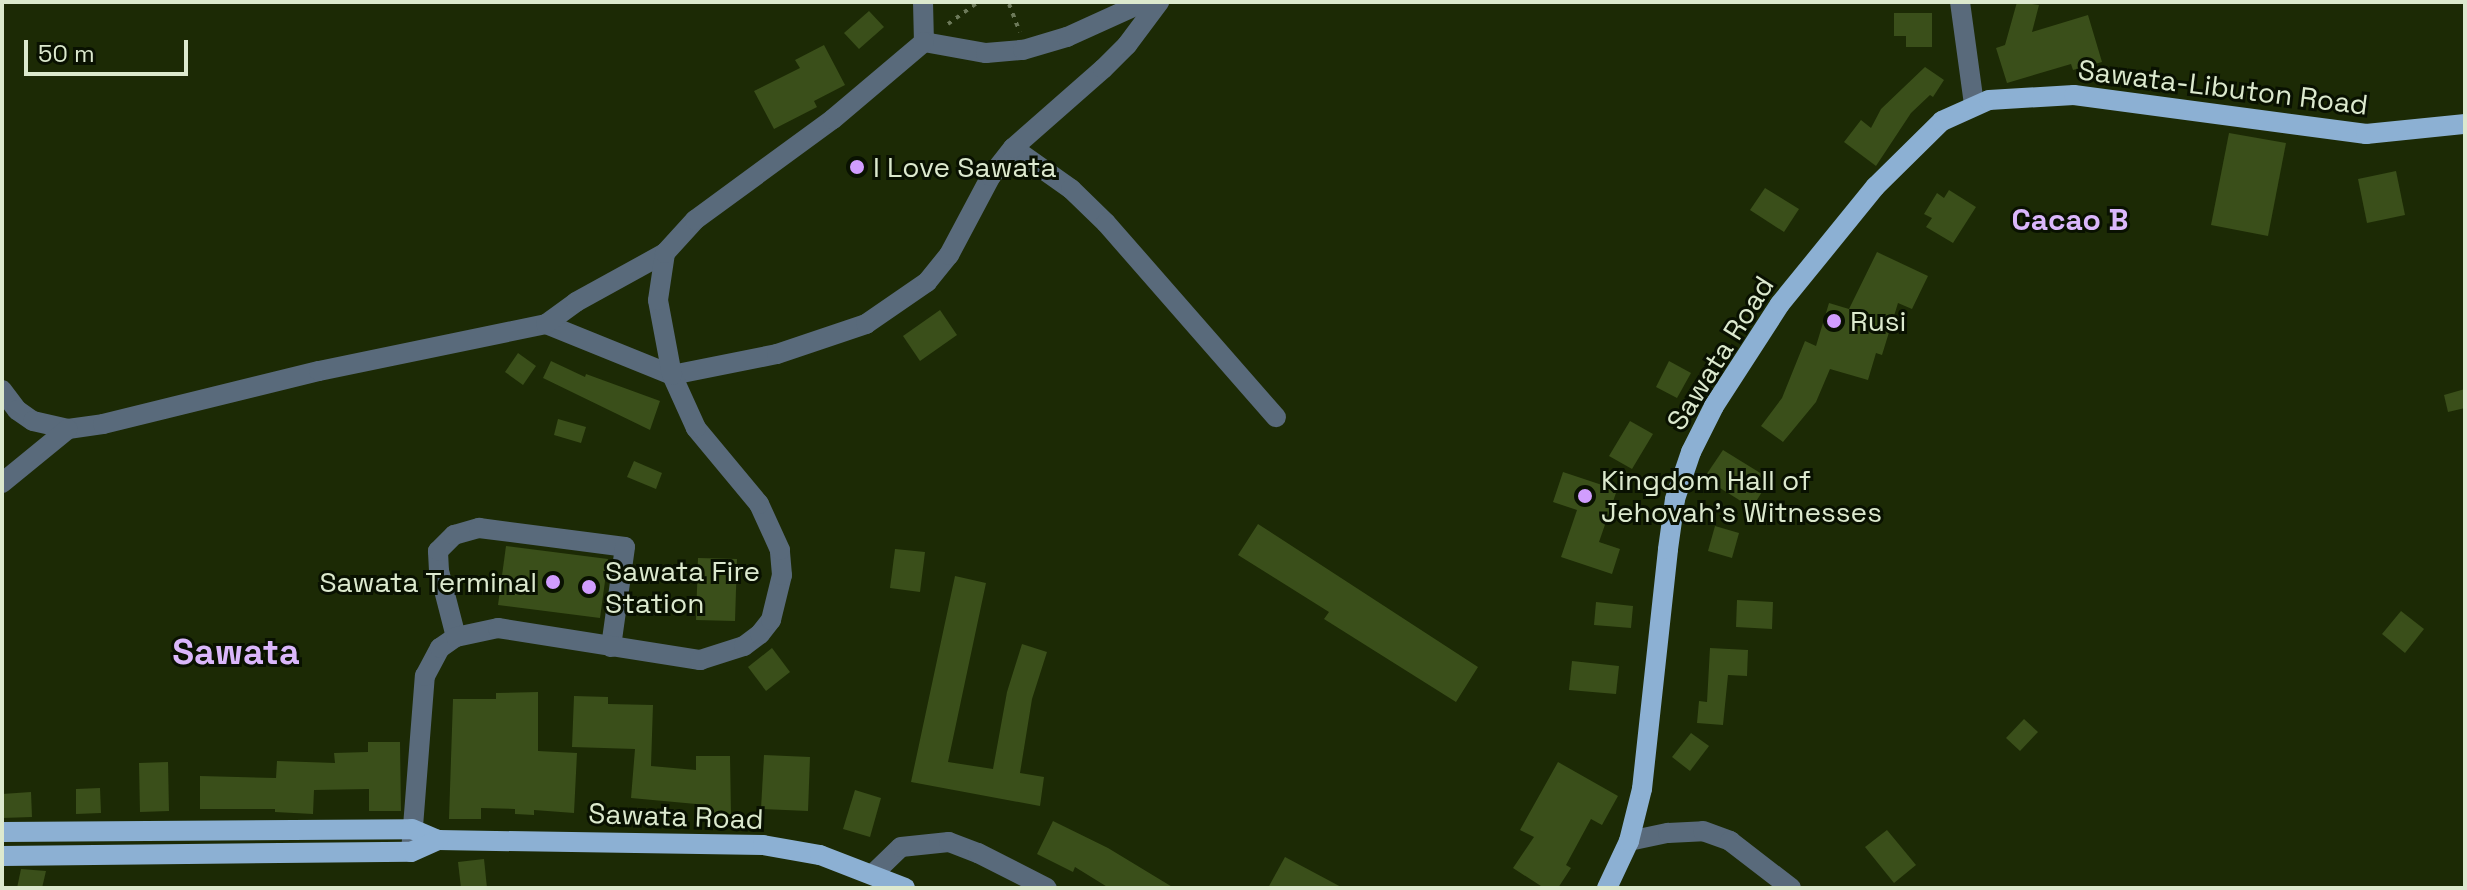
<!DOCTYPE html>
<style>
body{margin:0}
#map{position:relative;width:2467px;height:890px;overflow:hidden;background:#1c2a05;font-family:"Space Grotesk",sans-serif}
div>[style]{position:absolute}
.building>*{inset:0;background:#3a4f1a}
.path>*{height:4px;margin-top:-2px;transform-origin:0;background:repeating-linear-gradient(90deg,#6c7959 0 4px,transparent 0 10px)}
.minor>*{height:20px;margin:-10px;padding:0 10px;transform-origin:10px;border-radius:10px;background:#596a7b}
.major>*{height:20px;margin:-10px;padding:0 10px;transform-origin:10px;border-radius:10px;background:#8cb0d3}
.dots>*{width:22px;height:22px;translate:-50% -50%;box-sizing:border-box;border:4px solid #091101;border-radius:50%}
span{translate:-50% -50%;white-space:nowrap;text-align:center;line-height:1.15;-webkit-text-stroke:6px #091101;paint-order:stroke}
.street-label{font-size:28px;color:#dce9ce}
.poi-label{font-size:28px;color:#dce9ce}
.left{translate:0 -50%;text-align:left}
.right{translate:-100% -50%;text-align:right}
.neighbourhood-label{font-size:30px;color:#dab7fb;font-weight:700}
.district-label{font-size:36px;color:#dab7fb;font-weight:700}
.frame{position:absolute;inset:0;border:4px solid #dce9ce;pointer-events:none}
.scale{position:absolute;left:24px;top:40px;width:164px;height:36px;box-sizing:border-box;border:4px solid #dce9ce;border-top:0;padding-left:10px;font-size:24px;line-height:28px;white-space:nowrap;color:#dce9ce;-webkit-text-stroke:6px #091101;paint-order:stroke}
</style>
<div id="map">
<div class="building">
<div style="clip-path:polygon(2017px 2px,2039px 5px,2032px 32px,2088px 15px,2102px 62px,2073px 70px,2071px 64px,2007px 83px,1996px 48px,2005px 45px)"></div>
<div style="clip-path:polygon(869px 11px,884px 27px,859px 49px,844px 33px)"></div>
<div style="clip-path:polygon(1894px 13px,1932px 13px,1932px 47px,1906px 47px,1906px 36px,1894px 36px)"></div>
<div style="clip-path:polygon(824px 45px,845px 85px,814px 101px,817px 107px,774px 129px,754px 91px,800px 68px,795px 60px)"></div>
<div style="clip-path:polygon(1925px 67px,1944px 80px,1933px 97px,1930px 95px,1911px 113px,1876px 166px,1844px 142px,1861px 120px,1871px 128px,1881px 109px)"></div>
<div style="clip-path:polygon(2229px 133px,2286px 143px,2268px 236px,2211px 225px)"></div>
<div style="clip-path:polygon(2396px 171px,2405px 215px,2367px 223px,2358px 179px)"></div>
<div style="clip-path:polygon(1765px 188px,1799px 209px,1784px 232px,1750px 210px)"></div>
<div style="clip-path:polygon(1949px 190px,1976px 207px,1953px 243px,1926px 227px,1932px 218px,1924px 214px,1937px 193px,1944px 198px)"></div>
<div style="clip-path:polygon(1877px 252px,1928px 276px,1912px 309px,1898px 303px,1882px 355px,1876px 353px,1868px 380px,1830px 369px,1816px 402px,1783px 442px,1761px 426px,1782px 398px,1805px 341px,1816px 346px,1829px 303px,1849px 309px)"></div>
<div style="clip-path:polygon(940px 310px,957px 335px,920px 361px,903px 336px)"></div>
<div style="clip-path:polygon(518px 353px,536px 366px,523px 385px,505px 372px)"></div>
<div style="clip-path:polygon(551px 361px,585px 377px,586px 374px,660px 401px,650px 430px,543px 378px)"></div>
<div style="clip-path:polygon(1669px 361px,1691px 373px,1677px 398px,1656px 387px)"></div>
<div style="clip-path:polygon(2465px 389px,2465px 408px,2448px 412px,2444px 395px)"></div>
<div style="clip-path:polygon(558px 419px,586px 427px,581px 443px,554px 435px)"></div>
<div style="clip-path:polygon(1630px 421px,1653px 434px,1632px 469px,1609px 456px)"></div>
<div style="clip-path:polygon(1723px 450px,1770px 479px,1752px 508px,1704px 478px)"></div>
<div style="clip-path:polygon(634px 461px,662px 473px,656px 489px,627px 477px)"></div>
<div style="clip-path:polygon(1563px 472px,1617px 490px,1599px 542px,1620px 549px,1612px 574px,1561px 557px,1577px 510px,1553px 502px)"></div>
<div style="clip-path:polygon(1258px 524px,1478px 667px,1456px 702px,1324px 619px,1329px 612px,1238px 555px)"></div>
<div style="clip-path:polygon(1715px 526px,1739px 533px,1732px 558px,1708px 551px)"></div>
<div style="clip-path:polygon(506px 546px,608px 559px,600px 618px,498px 605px)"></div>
<div style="clip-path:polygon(895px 549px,925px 552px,920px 592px,890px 588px)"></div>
<div style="clip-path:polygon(698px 558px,737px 559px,735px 621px,696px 620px)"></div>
<div style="clip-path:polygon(955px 576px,986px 583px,948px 762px,993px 769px,1007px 692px,1022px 644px,1047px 652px,1032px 699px,1020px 773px,1044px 777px,1040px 806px,911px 782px)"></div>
<div style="clip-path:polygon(1737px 600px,1773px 602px,1772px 629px,1736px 627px)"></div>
<div style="clip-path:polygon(1596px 602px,1633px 606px,1631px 628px,1594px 625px)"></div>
<div style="clip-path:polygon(2401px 611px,2424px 629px,2405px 653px,2382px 634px)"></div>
<div style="clip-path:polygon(772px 648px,790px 672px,766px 691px,748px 667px)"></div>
<div style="clip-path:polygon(1710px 648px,1748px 650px,1747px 676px,1728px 675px,1723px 725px,1697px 723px,1699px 701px,1707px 702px)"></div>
<div style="clip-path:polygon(1572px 661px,1619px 666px,1616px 694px,1569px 690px)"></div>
<div style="clip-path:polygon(538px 692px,538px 751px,577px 753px,574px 813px,534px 810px,534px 815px,515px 814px,515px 809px,481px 808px,481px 819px,449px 819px,453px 699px,496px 699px,496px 693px)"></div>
<div style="clip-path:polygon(574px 696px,608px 697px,608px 704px,653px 705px,651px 766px,696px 770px,696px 756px,730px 756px,731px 814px,696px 814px,696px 804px,631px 798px,635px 749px,572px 747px)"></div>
<div style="clip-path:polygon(2024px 719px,2038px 732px,2020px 751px,2006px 738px)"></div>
<div style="clip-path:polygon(1691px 733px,1709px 746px,1690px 771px,1672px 757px)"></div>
<div style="clip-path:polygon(368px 742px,400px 742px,401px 811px,369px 811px,369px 789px,314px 790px,313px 814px,275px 812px,275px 809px,200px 809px,200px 776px,276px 778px,277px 761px,335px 763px,334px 753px,368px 752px)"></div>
<div style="clip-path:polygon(764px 755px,810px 757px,808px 811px,761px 809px)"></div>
<div style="clip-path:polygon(168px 762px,169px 811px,140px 812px,139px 763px)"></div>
<div style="clip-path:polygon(1558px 762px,1618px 796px,1602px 825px,1591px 819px,1566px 865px,1571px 868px,1558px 888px,1544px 888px,1513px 868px,1534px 837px,1520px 830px)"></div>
<div style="clip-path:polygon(100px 788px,101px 813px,76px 814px,76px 789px)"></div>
<div style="clip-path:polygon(855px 790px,881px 798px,870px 837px,843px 829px)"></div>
<div style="clip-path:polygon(31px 792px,32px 817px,2px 818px,2px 794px)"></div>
<div style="clip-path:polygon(1053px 821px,1108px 848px,1174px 888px,1109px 888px,1075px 867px,1073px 872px,1037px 854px)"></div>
<div style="clip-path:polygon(1887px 830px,1916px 865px,1894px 883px,1865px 847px)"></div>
<div style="clip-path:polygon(1285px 857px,1343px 888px,1268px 888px)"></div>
<div style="clip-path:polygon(484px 859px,487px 888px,461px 888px,458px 862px)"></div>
<div style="clip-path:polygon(21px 869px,46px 871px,42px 888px,17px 888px)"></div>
</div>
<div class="path">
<div style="left:1009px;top:4px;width:30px;rotate:69deg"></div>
<div style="left:948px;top:24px;width:37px;rotate:-36deg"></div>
</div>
<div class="minor">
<div style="left:923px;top:2px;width:40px;rotate:88.6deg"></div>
<div style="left:1960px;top:2px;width:103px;rotate:82.2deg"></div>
<div style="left:924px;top:42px;width:63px;rotate:10.1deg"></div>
<div style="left:986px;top:53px;width:37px;rotate:-5deg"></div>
<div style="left:1023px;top:50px;width:46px;rotate:-16.5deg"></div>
<div style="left:1067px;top:37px;width:85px;rotate:-24.4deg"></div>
<div style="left:1013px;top:148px;width:71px;rotate:35.3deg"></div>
<div style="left:1071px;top:189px;width:49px;rotate:44.2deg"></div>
<div style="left:1106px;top:223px;width:258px;rotate:48.8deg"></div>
<div style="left:546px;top:324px;width:136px;rotate:22deg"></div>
<div style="left:672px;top:375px;width:107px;rotate:-11.3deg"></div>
<div style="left:777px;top:354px;width:94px;rotate:-18.6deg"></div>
<div style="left:866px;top:324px;width:74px;rotate:-34.5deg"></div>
<div style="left:927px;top:282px;width:35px;rotate:-51deg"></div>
<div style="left:949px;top:255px;width:89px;rotate:-62deg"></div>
<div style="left:991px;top:176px;width:36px;rotate:-52deg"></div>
<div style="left:1013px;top:148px;width:120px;rotate:-41.3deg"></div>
<div style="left:1103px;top:69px;width:34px;rotate:-45deg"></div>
<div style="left:1127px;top:45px;width:54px;rotate:-53.3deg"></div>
<div style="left:2px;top:390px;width:25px;rotate:53deg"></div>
<div style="left:17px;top:410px;width:19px;rotate:35deg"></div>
<div style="left:33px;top:421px;width:36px;rotate:13deg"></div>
<div style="left:68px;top:429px;width:35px;rotate:-8deg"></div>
<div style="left:103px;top:424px;width:222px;rotate:-13.8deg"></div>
<div style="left:319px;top:371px;width:232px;rotate:-11.7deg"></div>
<div style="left:546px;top:324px;width:37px;rotate:-36deg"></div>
<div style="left:576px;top:302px;width:102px;rotate:-28.8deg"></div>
<div style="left:2px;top:483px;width:85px;rotate:-39.3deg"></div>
<div style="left:456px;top:637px;width:68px;rotate:-104.4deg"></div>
<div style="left:439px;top:571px;width:20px;rotate:-93deg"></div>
<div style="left:438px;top:551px;width:23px;rotate:-45deg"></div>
<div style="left:454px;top:535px;width:26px;rotate:-16deg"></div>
<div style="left:479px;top:528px;width:147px;rotate:7.4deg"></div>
<div style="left:625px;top:547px;width:101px;rotate:98deg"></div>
<div style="left:1629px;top:841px;width:40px;rotate:-12deg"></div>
<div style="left:1668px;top:833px;width:35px;rotate:-3deg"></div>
<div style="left:1703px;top:831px;width:29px;rotate:20deg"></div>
<div style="left:1730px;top:841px;width:77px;rotate:37.6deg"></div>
<div style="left:411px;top:852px;width:177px;rotate:-85.5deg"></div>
<div style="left:425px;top:676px;width:32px;rotate:-62deg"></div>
<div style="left:440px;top:648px;width:19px;rotate:-35deg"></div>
<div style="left:456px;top:637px;width:43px;rotate:-12.1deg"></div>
<div style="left:498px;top:628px;width:205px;rotate:9deg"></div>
<div style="left:700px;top:660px;width:46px;rotate:-17.7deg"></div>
<div style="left:744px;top:646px;width:20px;rotate:-37deg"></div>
<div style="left:760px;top:634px;width:18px;rotate:-52deg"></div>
<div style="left:771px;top:620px;width:46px;rotate:-76.3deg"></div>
<div style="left:782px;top:575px;width:25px;rotate:-95deg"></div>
<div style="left:780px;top:550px;width:51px;rotate:-114.5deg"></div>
<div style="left:759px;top:504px;width:99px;rotate:-129.7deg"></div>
<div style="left:696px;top:428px;width:58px;rotate:-114.4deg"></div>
<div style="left:672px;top:375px;width:76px;rotate:-100.6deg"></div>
<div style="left:658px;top:300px;width:48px;rotate:-81.5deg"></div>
<div style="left:665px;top:253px;width:45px;rotate:-47.7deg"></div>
<div style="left:695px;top:220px;width:171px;rotate:-36.2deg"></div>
<div style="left:833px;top:119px;width:119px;rotate:-40.2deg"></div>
<div style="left:874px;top:873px;width:37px;rotate:-44deg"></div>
<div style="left:901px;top:847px;width:48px;rotate:-5.9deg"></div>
<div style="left:949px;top:842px;width:31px;rotate:21deg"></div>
<div style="left:978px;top:853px;width:77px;rotate:26.9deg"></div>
</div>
<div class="major">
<div style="left:2px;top:832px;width:410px;rotate:-0.4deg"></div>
<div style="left:412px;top:829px;width:28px;rotate:23deg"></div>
<div style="left:438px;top:840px;width:325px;rotate:0.9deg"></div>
<div style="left:763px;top:845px;width:58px;rotate:10deg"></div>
<div style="left:820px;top:855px;width:91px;rotate:21.2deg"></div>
<div style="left:2px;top:856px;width:409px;rotate:-0.6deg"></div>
<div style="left:411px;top:852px;width:30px;rotate:-24deg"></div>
<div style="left:1607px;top:888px;width:52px;rotate:-64.9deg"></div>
<div style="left:1629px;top:841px;width:54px;rotate:-76deg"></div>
<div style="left:1642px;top:789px;width:241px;rotate:-83.8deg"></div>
<div style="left:1668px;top:549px;width:50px;rotate:-82deg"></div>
<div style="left:1675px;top:499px;width:50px;rotate:-71.2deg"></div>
<div style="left:1691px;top:452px;width:51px;rotate:-63.4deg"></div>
<div style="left:1714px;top:406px;width:121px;rotate:-57.1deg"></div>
<div style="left:1780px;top:304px;width:151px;rotate:-50.9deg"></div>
<div style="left:1875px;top:187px;width:94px;rotate:-44.6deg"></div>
<div style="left:1942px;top:121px;width:51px;rotate:-24.1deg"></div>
<div style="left:1989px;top:100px;width:85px;rotate:-3.4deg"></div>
<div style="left:2074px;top:95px;width:295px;rotate:7.6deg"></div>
<div style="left:2366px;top:134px;width:100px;rotate:-5.8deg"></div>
</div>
<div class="dots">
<div style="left:857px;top:167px;background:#d19dfe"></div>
<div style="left:1834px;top:321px;background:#d19dfe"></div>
<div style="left:1585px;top:496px;background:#d19dfe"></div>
<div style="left:553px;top:582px;background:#d19dfe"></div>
<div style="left:589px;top:587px;background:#d19dfe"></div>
</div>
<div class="street-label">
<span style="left:2223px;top:87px;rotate:7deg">Sawata-Libuton Road</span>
<span style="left:1720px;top:353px;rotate:-58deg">Sawata Road</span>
<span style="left:676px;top:816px;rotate:2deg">Sawata Road</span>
</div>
<div class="poi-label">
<span class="left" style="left:873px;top:167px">I Love Sawata</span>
<span class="left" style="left:1850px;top:321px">Rusi</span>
<span class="left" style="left:1601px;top:496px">Kingdom Hall of<br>Jehovah's Witnesses</span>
<span class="left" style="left:605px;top:587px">Sawata Fire<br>Station</span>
<span class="right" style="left:537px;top:582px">Sawata Terminal</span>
</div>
<div class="neighbourhood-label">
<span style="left:2070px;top:220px">Cacao B</span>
</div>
<div class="district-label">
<span style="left:236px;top:653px">Sawata</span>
</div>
<div class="frame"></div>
<div class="scale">50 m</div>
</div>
